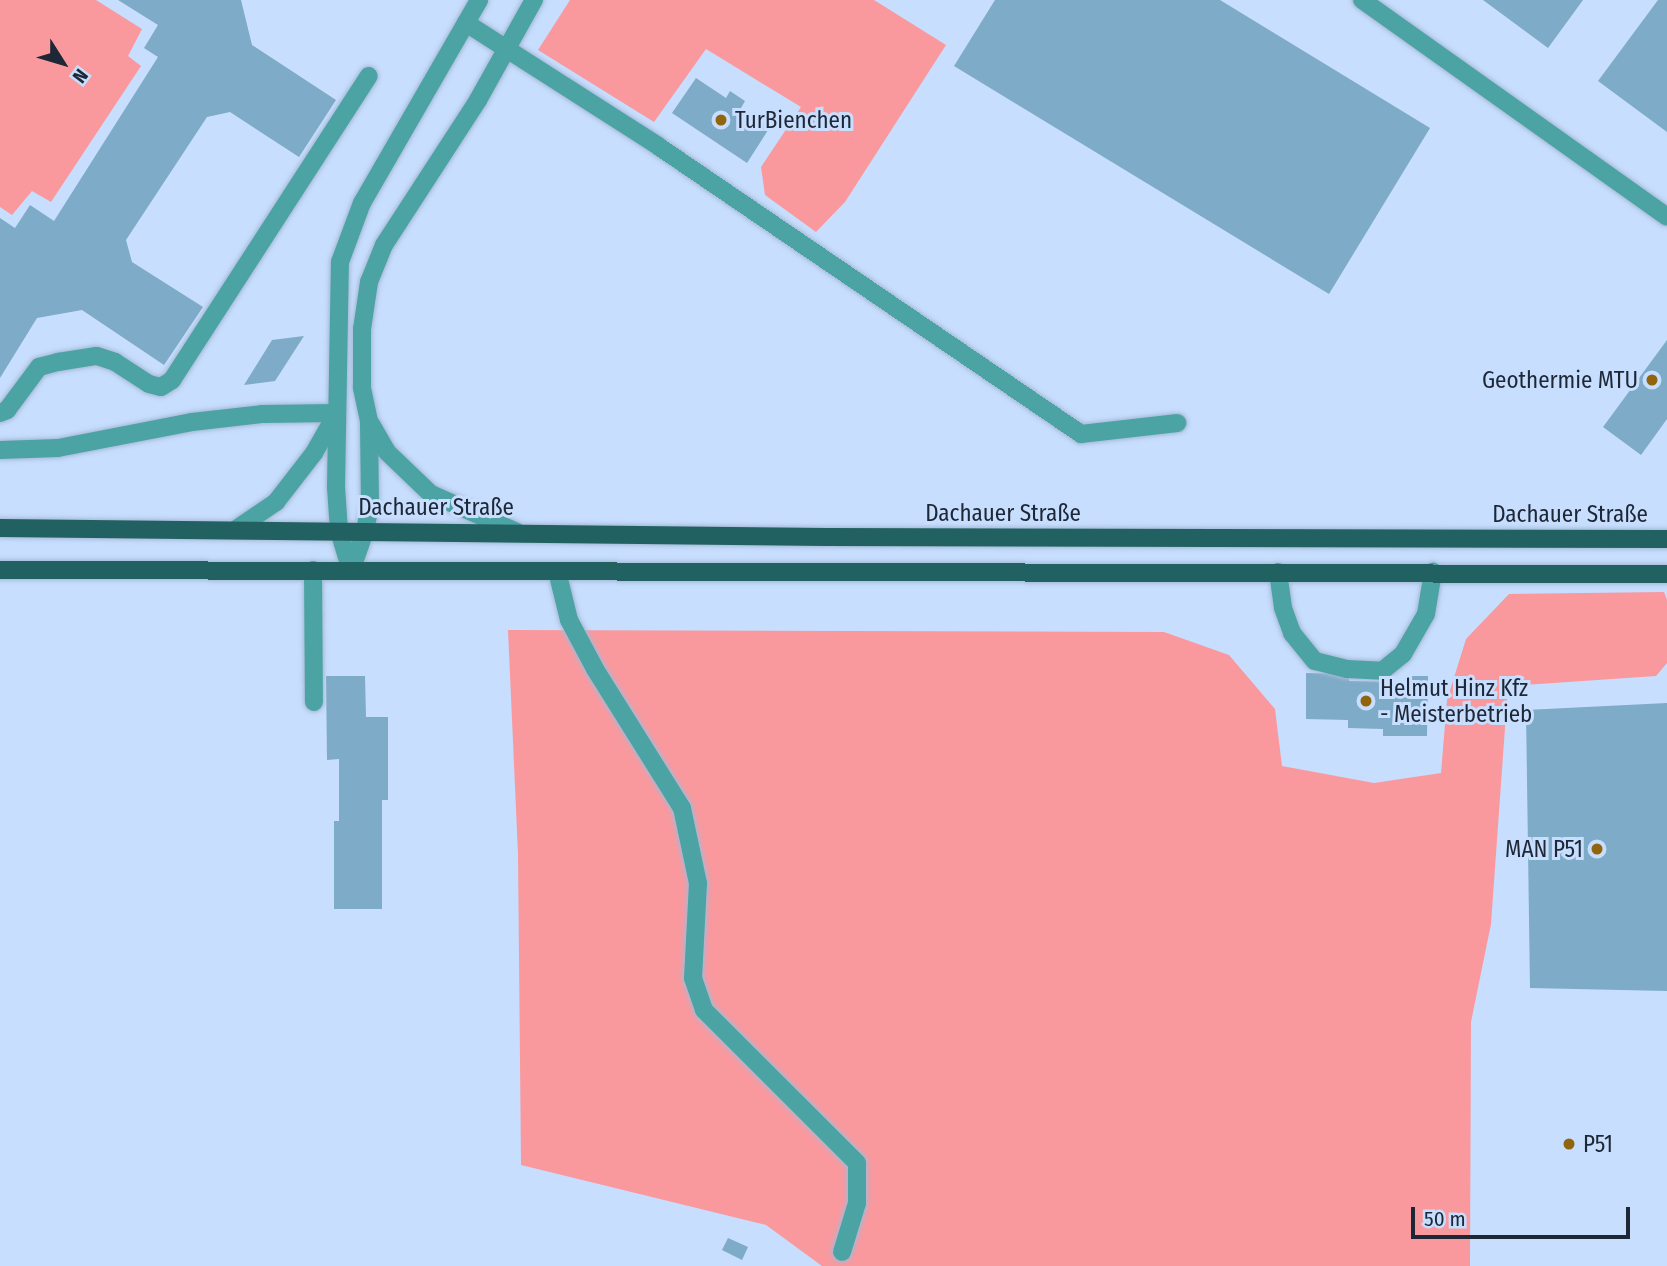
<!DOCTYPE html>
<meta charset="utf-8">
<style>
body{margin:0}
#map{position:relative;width:1667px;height:1266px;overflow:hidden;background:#c7defe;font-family:"Fira Sans Condensed",sans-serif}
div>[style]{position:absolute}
.green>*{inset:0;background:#f9999e}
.building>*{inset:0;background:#7eabc7}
.roads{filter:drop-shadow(0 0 2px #a5b9d6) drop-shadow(0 0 2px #a5b9d6)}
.lane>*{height:18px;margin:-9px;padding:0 9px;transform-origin:9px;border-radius:9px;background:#4ba3a4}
.street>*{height:18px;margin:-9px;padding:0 9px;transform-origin:9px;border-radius:9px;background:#4ba3a4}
.primary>*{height:18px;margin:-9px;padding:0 9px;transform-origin:9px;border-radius:9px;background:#226162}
.dots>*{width:19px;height:19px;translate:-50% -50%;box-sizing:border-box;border:4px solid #c7defe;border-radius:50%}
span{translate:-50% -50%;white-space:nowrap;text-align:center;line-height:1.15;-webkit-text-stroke:6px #c7defe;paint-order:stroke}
.poi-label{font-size:23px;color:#1d2736}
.left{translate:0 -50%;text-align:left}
.right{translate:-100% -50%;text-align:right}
.street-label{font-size:23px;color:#1d2736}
.north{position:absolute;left:28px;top:28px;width:70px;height:70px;-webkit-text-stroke:5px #c7defe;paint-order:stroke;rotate:127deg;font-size:19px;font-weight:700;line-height:28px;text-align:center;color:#1d2736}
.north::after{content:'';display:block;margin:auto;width:24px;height:32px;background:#1d2736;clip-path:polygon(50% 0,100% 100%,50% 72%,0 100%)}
.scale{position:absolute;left:1411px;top:1207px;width:219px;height:32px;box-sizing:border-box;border:4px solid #1d2736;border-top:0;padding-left:9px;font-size:21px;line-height:24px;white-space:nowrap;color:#1d2736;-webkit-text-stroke:5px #c7defe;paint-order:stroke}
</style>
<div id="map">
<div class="green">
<div style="clip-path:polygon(0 0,96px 0,142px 29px,128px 56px,141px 66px,51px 202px,32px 191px,12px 215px,0 207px)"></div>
<div style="clip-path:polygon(570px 0,874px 0,946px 45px,845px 202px,816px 232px,765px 195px,761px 167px,801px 107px,706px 49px,654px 122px,538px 50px)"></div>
<div style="clip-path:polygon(1664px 592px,1667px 600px,1667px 663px,1656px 676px,1508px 686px,1491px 924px,1471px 1022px,1470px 1266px,822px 1266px,766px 1225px,521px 1165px,518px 854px,508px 630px,1164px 632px,1229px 655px,1275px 709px,1282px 766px,1374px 783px,1441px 773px,1447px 700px,1466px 639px,1509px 594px)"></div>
</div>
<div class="building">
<div style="clip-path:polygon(118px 0,241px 0,252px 45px,336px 100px,299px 157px,230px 112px,207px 117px,126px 240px,132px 262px,203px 307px,164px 365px,82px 310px,37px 318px,0 378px,0 218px,15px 228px,30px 205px,54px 221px,158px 57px,144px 48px,158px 25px)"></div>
<div style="clip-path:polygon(995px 0,1220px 0,1430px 128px,1329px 294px,954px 66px)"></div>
<div style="clip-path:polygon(1483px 0,1583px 0,1548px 48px)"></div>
<div style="clip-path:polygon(1658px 0,1667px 0,1667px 132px,1598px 81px)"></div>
<div style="clip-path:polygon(696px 78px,726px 98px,730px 91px,745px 101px,741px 108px,770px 127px,747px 163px,672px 113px)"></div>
<div style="clip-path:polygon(304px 336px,275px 381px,244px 385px,272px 340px)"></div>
<div style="clip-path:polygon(1667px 340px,1667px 419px,1641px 455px,1603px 427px)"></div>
<div style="clip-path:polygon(1306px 673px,1349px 674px,1349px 681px,1409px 682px,1409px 676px,1428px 676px,1427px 736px,1383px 736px,1383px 729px,1348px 728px,1348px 720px,1306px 719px)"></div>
<div style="clip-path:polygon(326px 676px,365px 676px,366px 717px,388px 717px,388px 800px,382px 800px,382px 909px,334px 909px,334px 821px,339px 821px,339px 759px,327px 760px)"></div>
<div style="clip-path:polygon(1667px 703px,1667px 991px,1530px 988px,1526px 710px)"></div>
<div style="clip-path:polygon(728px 1238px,748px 1247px,742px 1260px,722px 1250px)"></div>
</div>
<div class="roads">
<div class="lane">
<div style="left:1362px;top:0;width:374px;rotate:35.4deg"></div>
<div style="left:466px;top:23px;width:228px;rotate:32.6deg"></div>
<div style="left:658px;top:146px;width:512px;rotate:34.25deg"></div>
<div style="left:1081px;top:434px;width:97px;rotate:-6.5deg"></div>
<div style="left:0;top:413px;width:8px;rotate:-23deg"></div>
<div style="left:7px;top:410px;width:54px;rotate:-53.3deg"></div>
<div style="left:39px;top:367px;width:20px;rotate:-15deg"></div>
<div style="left:58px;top:362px;width:39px;rotate:-9deg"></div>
<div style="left:97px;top:356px;width:19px;rotate:18deg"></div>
<div style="left:115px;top:362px;width:40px;rotate:32.9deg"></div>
<div style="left:149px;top:384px;width:12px;rotate:14deg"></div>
<div style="left:161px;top:387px;width:13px;rotate:-32deg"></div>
<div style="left:172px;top:380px;width:362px;rotate:-57.1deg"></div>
<div style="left:0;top:450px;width:58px;rotate:-2deg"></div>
<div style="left:58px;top:448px;width:136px;rotate:-11deg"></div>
<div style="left:192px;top:422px;width:70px;rotate:-6.5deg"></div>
<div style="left:262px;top:414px;width:75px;rotate:-0.8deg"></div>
<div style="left:313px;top:570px;width:132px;rotate:89.6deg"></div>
<div style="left:557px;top:571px;width:50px;rotate:76.2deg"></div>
<div style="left:569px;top:620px;width:55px;rotate:62deg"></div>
<div style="left:595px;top:669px;width:164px;rotate:58deg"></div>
<div style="left:682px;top:808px;width:77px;rotate:78deg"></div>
<div style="left:698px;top:883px;width:95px;rotate:93deg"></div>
<div style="left:693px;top:978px;width:34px;rotate:71deg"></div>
<div style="left:704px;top:1010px;width:216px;rotate:45deg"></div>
<div style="left:857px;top:1163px;width:40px;rotate:90deg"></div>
<div style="left:857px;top:1203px;width:51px;rotate:107deg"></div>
<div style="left:1278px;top:572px;width:36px;rotate:82deg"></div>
<div style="left:1283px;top:608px;width:27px;rotate:70deg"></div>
<div style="left:1292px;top:633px;width:36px;rotate:51deg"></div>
<div style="left:1315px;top:661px;width:33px;rotate:14deg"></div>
<div style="left:1347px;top:669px;width:35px;rotate:3deg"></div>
<div style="left:1382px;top:671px;width:27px;rotate:-39deg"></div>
<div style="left:1403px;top:654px;width:46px;rotate:-60.1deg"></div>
<div style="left:1426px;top:614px;width:43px;rotate:-80.5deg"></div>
</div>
<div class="street">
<div style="left:371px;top:424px;width:32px;rotate:60deg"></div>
<div style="left:387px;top:452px;width:61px;rotate:43.7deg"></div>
<div style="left:431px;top:494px;width:94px;rotate:23.8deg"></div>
<div style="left:235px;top:530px;width:50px;rotate:-34.3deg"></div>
<div style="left:276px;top:502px;width:62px;rotate:-52.2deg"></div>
<div style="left:314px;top:453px;width:43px;rotate:-60.4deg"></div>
<div style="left:351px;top:571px;width:42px;rotate:-70.7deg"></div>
<div style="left:365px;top:531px;width:26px;rotate:-79deg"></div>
<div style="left:370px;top:505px;width:84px;rotate:-90.7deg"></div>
<div style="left:369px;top:421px;width:35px;rotate:-102deg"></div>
<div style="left:362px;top:387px;width:58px;rotate:-90deg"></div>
<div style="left:362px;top:329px;width:48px;rotate:-81.5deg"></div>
<div style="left:369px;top:282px;width:40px;rotate:-68deg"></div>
<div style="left:384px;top:245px;width:173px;rotate:-57deg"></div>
<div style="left:478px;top:100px;width:115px;rotate:-60.8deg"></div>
<div style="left:351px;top:571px;width:42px;rotate:-106.7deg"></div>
<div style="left:339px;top:531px;width:44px;rotate:-93.9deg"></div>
<div style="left:336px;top:487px;width:225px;rotate:-89deg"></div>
<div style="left:340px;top:262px;width:63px;rotate:-69.6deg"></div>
<div style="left:362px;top:203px;width:234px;rotate:-60deg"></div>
</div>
<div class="primary">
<div style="left:0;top:528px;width:826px;rotate:0.62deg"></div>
<div style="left:826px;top:537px;width:841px;rotate:0.14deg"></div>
<div style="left:0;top:570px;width:1667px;rotate:0.14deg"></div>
</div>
</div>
<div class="dots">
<div style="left:721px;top:120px;background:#91640e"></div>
<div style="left:1652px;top:380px;background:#91640e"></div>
<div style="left:1366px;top:701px;background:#91640e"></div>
<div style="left:1597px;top:849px;background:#91640e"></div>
<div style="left:1569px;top:1144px;background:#91640e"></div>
</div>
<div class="poi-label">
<span class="left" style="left:735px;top:120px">TurBienchen</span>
<span class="right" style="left:1638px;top:380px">Geothermie MTU</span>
<span class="left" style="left:1380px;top:701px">Helmut Hinz Kfz<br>- Meisterbetrieb</span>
<span class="right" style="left:1583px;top:849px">MAN P51</span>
<span class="left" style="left:1583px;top:1144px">P51</span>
</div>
<div class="street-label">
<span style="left:436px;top:507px">Dachauer Straße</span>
<span style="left:1003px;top:513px">Dachauer Straße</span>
<span style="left:1570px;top:514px">Dachauer Straße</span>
</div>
<div class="north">N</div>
<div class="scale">50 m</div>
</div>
